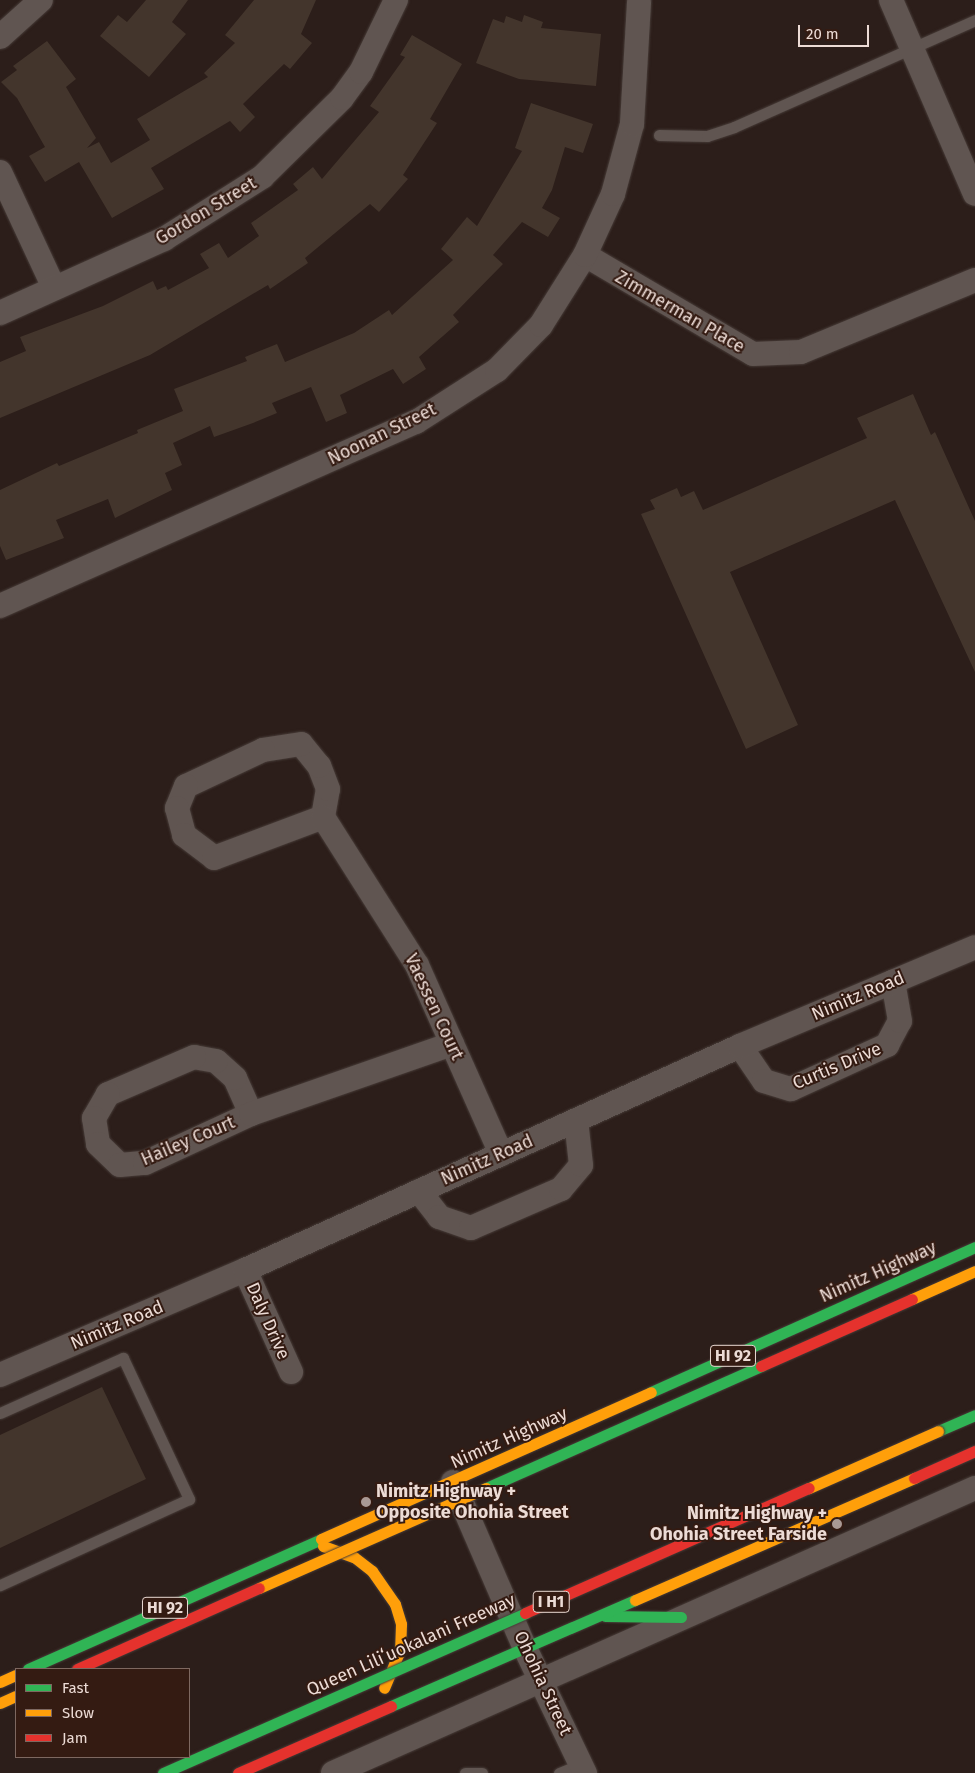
<!DOCTYPE html>
<meta charset="utf-8">
<style>
body{margin:0}
#map{position:relative;width:975px;height:1773px;overflow:hidden;background:#2c1e1a;font-family:"Fira Sans",sans-serif}
div>[style]{position:absolute}
.building>*{inset:0;background:#43352c}
.roads{filter:drop-shadow(0 0 1px #473c38) drop-shadow(0 0 1px #473c38)}
.lane>*{height:11px;margin:-5.5px;padding:0 5.5px;transform-origin:5.5px;border-radius:5.5px;background:#605551}
.street>*{height:24px;margin:-12px;padding:0 12px;transform-origin:12px;border-radius:12px;background:#605551}
.fast>*{height:11px;margin:-5.5px;padding:0 5.5px;transform-origin:5.5px;border-radius:5.5px;background:#30b455}
.slow>*{height:11px;margin:-5.5px;padding:0 5.5px;transform-origin:5.5px;border-radius:5.5px;background:#ff9f0a}
.jam>*{height:11px;margin:-5.5px;padding:0 5.5px;transform-origin:5.5px;border-radius:5.5px;background:#e5322d}
.bridges{filter:drop-shadow(0 0 1px #473c38) drop-shadow(0 0 1px #473c38)}
.fast-bridge>*{height:11px;margin:-5.5px;padding:0 5.5px;transform-origin:5.5px;border-radius:5.5px;background:#30b455}
.slow-bridge>*{height:11px;margin:-5.5px;padding:0 5.5px;transform-origin:5.5px;border-radius:5.5px;background:#ff9f0a}
.jam-bridge>*{height:11px;margin:-5.5px;padding:0 5.5px;transform-origin:5.5px;border-radius:5.5px;background:#e5322d}
.dots>*{width:14px;height:14px;translate:-50% -50%;box-sizing:border-box;border:2px solid #341b12;border-radius:50%}
span{translate:-50% -50%;white-space:nowrap;text-align:center;line-height:1.15;-webkit-text-stroke:4px #341b12;paint-order:stroke}
.shield-label span{padding:1px 4px;background:#341b12;border:1px solid;border-radius:4px;-webkit-text-stroke-width:0}
.shield-label{font-size:16px;color:#ecdbd5;font-weight:700}
.street-label{font-size:18px;color:#ecdbd5}
.poi-label{font-size:18px;color:#ecdbd5;font-weight:700}
.left{translate:0 -50%;text-align:left}
.right{translate:-100% -50%;text-align:right}
.legend{position:absolute;left:15px;top:1668px;width:175px;height:90px;box-sizing:border-box;background:#341b12;border:1px solid #7e6860;margin:0;padding:6px 9px;list-style:none;font-size:15px;color:#ecdbd5}
.legend li{display:flex;align-items:center;gap:10px;height:25px}
.legend b{width:25px;border:1px solid #7e6860}
.scale{position:absolute;left:798px;top:25px;width:71px;height:22px;box-sizing:border-box;border:2px solid #ecdbd5;border-top:0;padding-left:6px;font-size:15px;line-height:18px;white-space:nowrap;color:#ecdbd5;-webkit-text-stroke:4px #341b12;paint-order:stroke}
</style>
<div id="map">
<div class="building">
<div style="clip-path:polygon(146px 0,188px 0,172px 22px,186px 34px,149px 77px,100px 36px,118px 15px,127px 22px)"></div>
<div style="clip-path:polygon(254px 0,316px 0,301px 34px,312px 43px,290px 69px,284px 64px,243px 104px,255px 117px,240px 132px,230px 121px,151px 168px,164px 189px,112px 218px,79px 162px,45px 182px,29px 156px,45px 147px,17px 98px,1px 82px,17px 70px,13px 66px,47px 41px,76px 79px,66px 87px,96px 138px,87px 148px,99px 142px,111px 163px,150px 140px,137px 119px,208px 77px,204px 73px,235px 43px,225px 35px)"></div>
<div style="clip-path:polygon(524px 15px,543px 22px,541px 28px,601px 34px,596px 86px,519px 79px,476px 63px,493px 19px,504px 23px,506px 16px,522px 22px)"></div>
<div style="clip-path:polygon(412px 35px,462px 64px,430px 119px,437px 123px,403px 175px,408px 179px,379px 212px,370px 204px,305px 258px,308px 263px,270px 289px,268px 285px,150px 355px,0 418px,0 362px,26px 351px,20px 337px,103px 306px,153px 281px,157px 290px,166px 286px,168px 290px,209px 268px,200px 254px,219px 243px,228px 258px,259px 236px,251px 223px,298px 190px,293px 184px,313px 167px,322px 179px,379px 112px,370px 106px,405px 57px,400px 55px)"></div>
<div style="clip-path:polygon(531px 103px,593px 124px,583px 153px,565px 147px,552px 190px,542px 208px,560px 218px,548px 237px,522px 222px,493px 255px,503px 264px,453px 315px,459px 322px,419px 357px,426px 369px,403px 384px,393px 369px,340px 395px,347px 413px,326px 422px,311px 387px,272px 403px,277px 413px,253px 423px,214px 437px,210px 426px,173px 443px,182px 465px,165px 473px,172px 490px,115px 518px,108px 499px,56px 520px,64px 538px,6px 560px,0 546px,0 490px,57px 463px,59px 466px,138px 433px,137px 430px,183px 411px,174px 389px,247px 361px,245px 357px,277px 344px,285px 362px,354px 333px,389px 310px,392px 315px,453px 260px,441px 249px,467px 217px,477px 226px,522px 151px,515px 148px)"></div>
<div style="clip-path:polygon(913px 394px,931px 435px,935px 432px,975px 521px,975px 672px,895px 500px,730px 572px,798px 725px,746px 749px,641px 514px,655px 509px,650px 500px,677px 488px,681px 497px,694px 491px,703px 510px,867px 438px,857px 418px)"></div>
<div style="clip-path:polygon(102px 1387px,146px 1479px,0 1548px,0 1435px)"></div>
</div>
<div class="roads">
<div class="lane">
<div style="left:659px;top:135px;width:48px;rotate:1.2deg"></div>
<div style="left:707px;top:136px;width:28px;rotate:-18deg"></div>
<div style="left:734px;top:127px;width:264px;rotate:-23.9deg"></div>
<div style="left:0;top:1413px;width:135px;rotate:-24.1deg"></div>
<div style="left:123px;top:1358px;width:156px;rotate:64.9deg"></div>
<div style="left:189px;top:1499px;width:208px;rotate:155.5deg"></div>
<div style="left:465px;top:1773px;width:17px"></div>
<div style="left:559px;top:1773px;width:24px;rotate:-22deg"></div>
</div>
<div class="street">
<div style="left:891px;top:0;width:211px;rotate:66.6deg"></div>
<div style="left:0;top:37px;width:55px;rotate:-42.1deg"></div>
<div style="left:0;top:172px;width:128px;rotate:65deg"></div>
<div style="left:585px;top:255px;width:195px;rotate:30.5deg"></div>
<div style="left:753px;top:354px;width:48px;rotate:-2.4deg"></div>
<div style="left:801px;top:352px;width:188px;rotate:-22.5deg"></div>
<div style="left:0;top:313px;width:180px;rotate:-24.3deg"></div>
<div style="left:164px;top:239px;width:116px;rotate:-32.3deg"></div>
<div style="left:262px;top:177px;width:112px;rotate:-44.6deg"></div>
<div style="left:342px;top:98px;width:32px;rotate:-54deg"></div>
<div style="left:361px;top:72px;width:80px;rotate:-64.1deg"></div>
<div style="left:0;top:606px;width:455px;rotate:-23.9deg"></div>
<div style="left:416px;top:422px;width:96px;rotate:-32.7deg"></div>
<div style="left:497px;top:370px;width:63px;rotate:-45.6deg"></div>
<div style="left:541px;top:325px;width:83px;rotate:-57.8deg"></div>
<div style="left:585px;top:255px;width:67px;rotate:-65.3deg"></div>
<div style="left:613px;top:194px;width:73px;rotate:-74.8deg"></div>
<div style="left:632px;top:124px;width:122px;rotate:-86.7deg"></div>
<div style="left:323px;top:817px;width:28px;rotate:-80deg"></div>
<div style="left:328px;top:789px;width:25px;rotate:-111deg"></div>
<div style="left:319px;top:766px;width:28px;rotate:-129deg"></div>
<div style="left:301px;top:744px;width:38px;rotate:171deg"></div>
<div style="left:263px;top:750px;width:85px;rotate:154.9deg"></div>
<div style="left:186px;top:786px;width:24px;rotate:112deg"></div>
<div style="left:177px;top:808px;width:28px;rotate:75deg"></div>
<div style="left:184px;top:835px;width:38px;rotate:37deg"></div>
<div style="left:214px;top:858px;width:116px;rotate:-20.6deg"></div>
<div style="left:323px;top:817px;width:175px;rotate:57.6deg"></div>
<div style="left:417px;top:965px;width:207px;rotate:66deg"></div>
<div style="left:740px;top:1046px;width:42px;rotate:55.6deg"></div>
<div style="left:764px;top:1081px;width:28px;rotate:17deg"></div>
<div style="left:791px;top:1089px;width:106px;rotate:-24.6deg"></div>
<div style="left:887px;top:1045px;width:27px;rotate:-62deg"></div>
<div style="left:900px;top:1021px;width:40px;rotate:-100deg"></div>
<div style="left:251px;top:1114px;width:39px;rotate:-114deg"></div>
<div style="left:235px;top:1078px;width:25px;rotate:-138deg"></div>
<div style="left:216px;top:1061px;width:22px;rotate:-170deg"></div>
<div style="left:194px;top:1057px;width:94px;rotate:156.7deg"></div>
<div style="left:108px;top:1094px;width:28px;rotate:120deg"></div>
<div style="left:94px;top:1118px;width:26px;rotate:81deg"></div>
<div style="left:98px;top:1144px;width:30px;rotate:44deg"></div>
<div style="left:120px;top:1165px;width:25px;rotate:-5deg"></div>
<div style="left:145px;top:1163px;width:117px;rotate:-24.8deg"></div>
<div style="left:251px;top:1114px;width:213px;rotate:-19.2deg"></div>
<div style="left:419px;top:1191px;width:33px;rotate:52deg"></div>
<div style="left:439px;top:1217px;width:34px;rotate:19deg"></div>
<div style="left:471px;top:1228px;width:98px;rotate:-23.4deg"></div>
<div style="left:561px;top:1189px;width:31px;rotate:-50deg"></div>
<div style="left:581px;top:1165px;width:45px;rotate:-96.3deg"></div>
<div style="left:245px;top:1270px;width:112px;rotate:65.7deg"></div>
<div style="left:0;top:1375px;width:267px;rotate:-23.2deg"></div>
<div style="left:245px;top:1270px;width:543px;rotate:-24.35deg"></div>
<div style="left:740px;top:1046px;width:255px;rotate:-22.8deg"></div>
<div style="left:453px;top:1482px;width:181px;rotate:66.6deg"></div>
<div style="left:525px;top:1648px;width:139px;rotate:64.4deg"></div>
<div style="left:333px;top:1773px;width:702px;rotate:-23.94deg"></div>
</div>
<div class="fast">
<div style="left:651px;top:1392px;width:355px;rotate:-24.1deg"></div>
<div style="left:938px;top:1431px;width:40px;rotate:-23.4deg"></div>
<div style="left:605px;top:1616px;width:76px;rotate:0.8deg"></div>
<div style="left:28px;top:1669px;width:321px;rotate:-23.9deg"></div>
<div style="left:391px;top:1706px;width:266px;rotate:-23.5deg"></div>
</div>
<div class="slow">
<div style="left:321px;top:1539px;width:361px;rotate:-24deg"></div>
<div style="left:323px;top:1546px;width:33px;rotate:20deg"></div>
<div style="left:354px;top:1557px;width:23px;rotate:38deg"></div>
<div style="left:372px;top:1571px;width:40px;rotate:55.1deg"></div>
<div style="left:395px;top:1604px;width:21px;rotate:73deg"></div>
<div style="left:401px;top:1624px;width:26px;rotate:92deg"></div>
<div style="left:400px;top:1650px;width:41px;rotate:112.8deg"></div>
<div style="left:635px;top:1600px;width:305px;rotate:-23.6deg"></div>
<div style="left:0;top:1682px;width:17px;rotate:-24deg"></div>
<div style="left:0;top:1703px;width:17px;rotate:-24deg"></div>
</div>
<div class="jam">
<div style="left:914px;top:1478px;width:67px;rotate:-23.9deg"></div>
<div style="left:238px;top:1773px;width:167px;rotate:-23.6deg"></div>
</div>
</div>
<div class="bridges">
<div class="fast-bridge">
<div style="left:486px;top:1488px;width:301px;rotate:-23.9deg"></div>
<div style="left:163px;top:1773px;width:396px;rotate:-23.8deg"></div>
</div>
<div class="slow-bridge">
<div style="left:912px;top:1299px;width:69px;rotate:-24deg"></div>
<div style="left:809px;top:1488px;width:141px;rotate:-23.8deg"></div>
<div style="left:259px;top:1588px;width:248px;rotate:-23.8deg"></div>
</div>
<div class="jam-bridge">
<div style="left:761px;top:1366px;width:165px;rotate:-23.9deg"></div>
<div style="left:525px;top:1613px;width:310px;rotate:-23.8deg"></div>
<div style="left:77px;top:1669px;width:199px;rotate:-24deg"></div>
</div>
</div>
<div class="dots">
<div style="left:366px;top:1502px;background:#a99994"></div>
<div style="left:837px;top:1524px;background:#a99994"></div>
</div>
<div class="shield-label">
<span style="left:733px;top:1356px">HI 92</span>
<span style="left:551px;top:1602px">I H1</span>
<span style="left:165px;top:1608px">HI 92</span>
</div>
<div class="street-label">
<span style="left:206px;top:211px;rotate:-31deg">Gordon Street</span>
<span style="left:680px;top:312px;rotate:30deg">Zimmerman Place</span>
<span style="left:382px;top:434px;rotate:-26deg">Noonan Street</span>
<span style="left:858px;top:996px;rotate:-23deg">Nimitz Road</span>
<span style="left:434px;top:1007px;rotate:65deg">Vaessen Court</span>
<span style="left:837px;top:1066px;rotate:-23deg">Curtis Drive</span>
<span style="left:188px;top:1141px;rotate:-23deg">Hailey Court</span>
<span style="left:487px;top:1160px;rotate:-24deg">Nimitz Road</span>
<span style="left:878px;top:1272px;rotate:-24deg">Nimitz Highway</span>
<span style="left:268px;top:1321px;rotate:66deg">Daly Drive</span>
<span style="left:117px;top:1325px;rotate:-23deg">Nimitz Road</span>
<span style="left:509px;top:1438px;rotate:-24deg">Nimitz Highway</span>
<span style="left:411px;top:1645px;rotate:-24deg">Queen Liliʻuokalani Freeway</span>
<span style="left:543px;top:1683px;rotate:65deg">Ohohia Street</span>
</div>
<div class="poi-label">
<span class="left" style="left:376px;top:1502px">Nimitz Highway +<br>Opposite Ohohia Street</span>
<span class="right" style="left:827px;top:1524px">Nimitz Highway +<br>Ohohia Street Farside</span>
</div>
<ul class="legend">
<li><b style="height:6px;background:#30b455"></b>Fast</li>
<li><b style="height:6px;background:#ff9f0a"></b>Slow</li>
<li><b style="height:6px;background:#e5322d"></b>Jam</li>
</ul>
<div class="scale">20 m</div>
</div>
